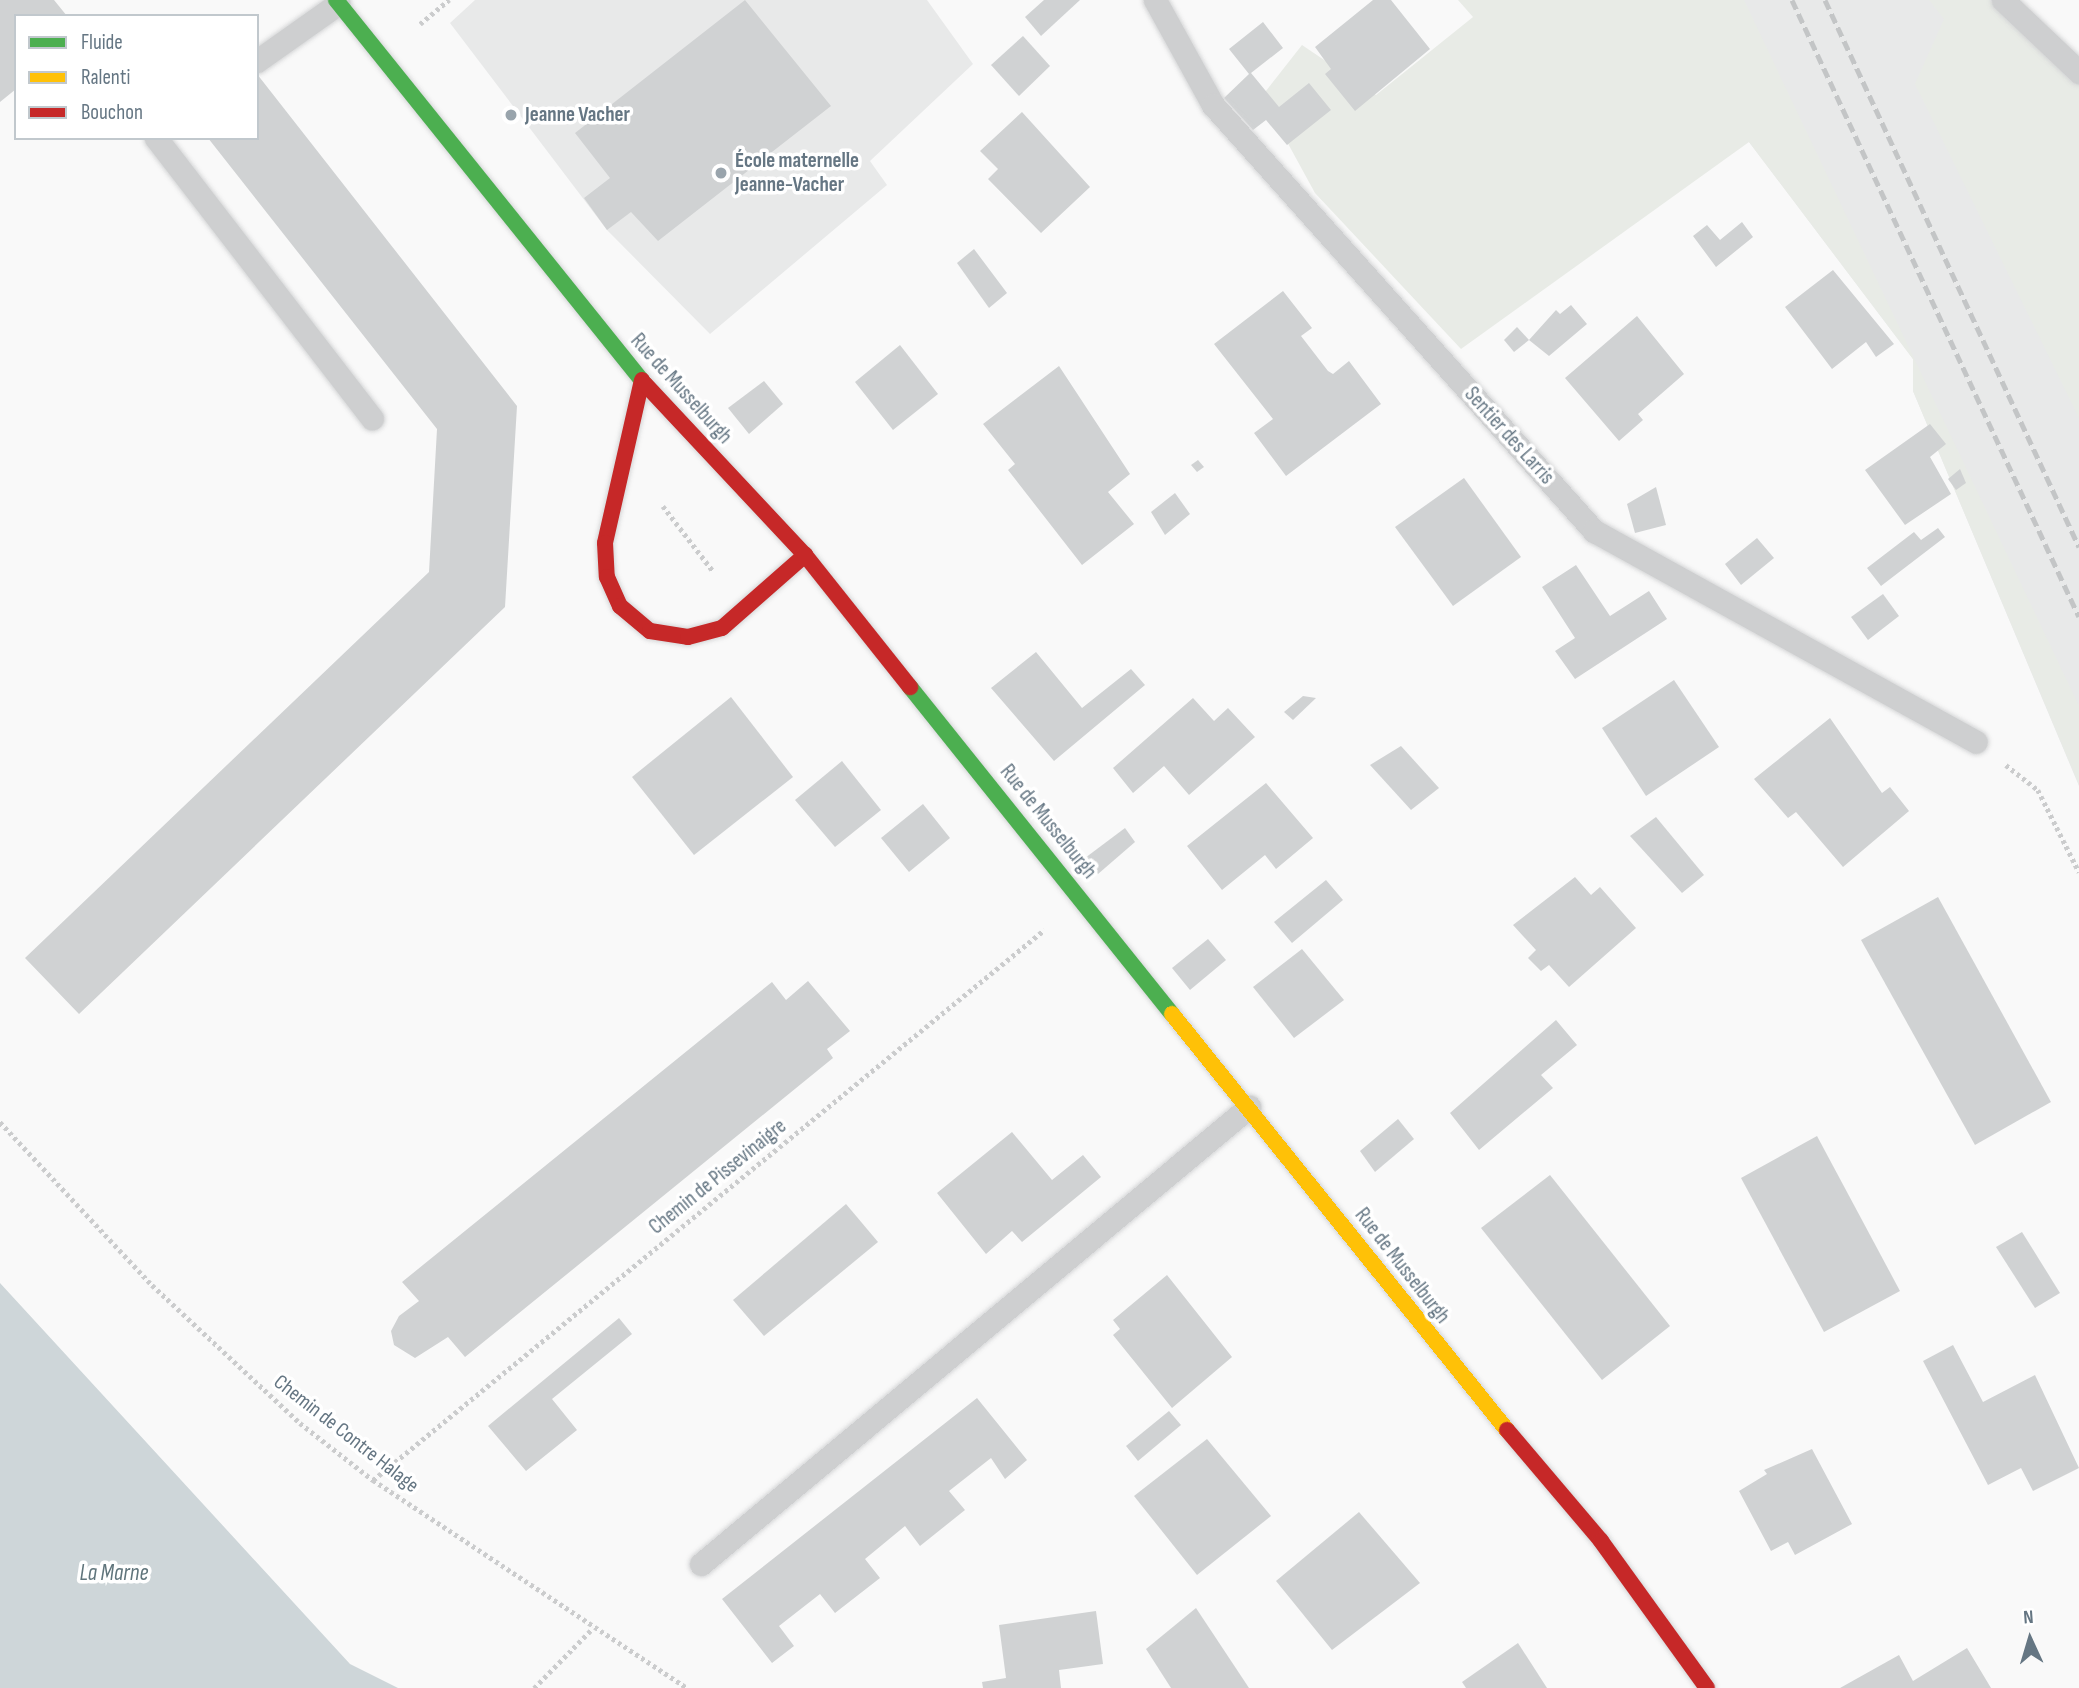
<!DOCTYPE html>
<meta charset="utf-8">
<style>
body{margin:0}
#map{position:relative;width:2079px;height:1688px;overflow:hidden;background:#f9f9f9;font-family:"Sofia Sans Condensed",sans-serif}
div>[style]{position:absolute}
.built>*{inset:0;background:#e8e9e9}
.green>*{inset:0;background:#e8ebe6}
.water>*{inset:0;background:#ced6d9}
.building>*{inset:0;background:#d0d2d3}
.path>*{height:4.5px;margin-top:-2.25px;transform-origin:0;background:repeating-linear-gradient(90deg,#cbcccd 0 3.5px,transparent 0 7px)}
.roads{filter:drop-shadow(0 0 2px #d5d6d7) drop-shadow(0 0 2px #d5d6d7)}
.lane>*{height:23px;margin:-11.5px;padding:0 11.5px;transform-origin:11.5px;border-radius:11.5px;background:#cecfd0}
.fast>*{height:16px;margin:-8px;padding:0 8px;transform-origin:8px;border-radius:8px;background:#4caf50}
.slow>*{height:16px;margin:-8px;padding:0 8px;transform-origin:8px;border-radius:8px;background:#ffc107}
.jam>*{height:16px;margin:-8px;padding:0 8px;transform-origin:8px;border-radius:8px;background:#c62828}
.rail>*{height:5px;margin-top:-2.5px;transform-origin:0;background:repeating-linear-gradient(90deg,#c3c5c6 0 10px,transparent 0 15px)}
.dots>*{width:19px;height:19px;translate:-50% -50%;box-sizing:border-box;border:4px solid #fff;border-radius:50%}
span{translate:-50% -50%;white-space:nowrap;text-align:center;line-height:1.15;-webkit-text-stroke:7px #fff;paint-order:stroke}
.poi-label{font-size:21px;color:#657683;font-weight:700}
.left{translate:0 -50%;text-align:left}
.street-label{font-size:21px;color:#657683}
.water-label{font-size:23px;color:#60757c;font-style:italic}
.legend{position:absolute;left:14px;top:14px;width:245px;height:126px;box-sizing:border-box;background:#fff;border:2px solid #c1c8cd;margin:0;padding:9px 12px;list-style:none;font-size:21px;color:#657683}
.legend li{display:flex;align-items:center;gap:14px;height:35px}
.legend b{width:35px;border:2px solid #c1c8cd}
.north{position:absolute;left:1995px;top:1604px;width:70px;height:70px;-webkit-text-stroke:5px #fff;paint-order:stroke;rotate:356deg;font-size:19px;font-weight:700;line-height:28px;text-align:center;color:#657683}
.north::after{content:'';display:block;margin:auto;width:24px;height:32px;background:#657683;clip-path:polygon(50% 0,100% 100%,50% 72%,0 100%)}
</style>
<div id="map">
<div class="built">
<div style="clip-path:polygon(475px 0,927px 0,973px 64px,870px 161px,887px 185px,710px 334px,607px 230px,450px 23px)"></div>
<div style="clip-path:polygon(1669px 0,1993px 0,2079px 79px,2079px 786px,1913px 391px,1913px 359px,1749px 142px)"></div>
</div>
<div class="green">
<div style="clip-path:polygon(1458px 0,1744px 0,2079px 706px,2079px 785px,1913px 391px,1913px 359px,1749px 142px,1461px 349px,1315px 193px,1262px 96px,1302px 45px,1376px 95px,1473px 17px)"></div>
<div style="clip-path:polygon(1929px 0,1993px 0,2079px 79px,2079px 418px,1915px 84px,1944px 19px)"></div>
</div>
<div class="water">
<div style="clip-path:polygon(0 1283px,350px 1664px,398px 1688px,0 1688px)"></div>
</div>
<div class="building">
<div style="clip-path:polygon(0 0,54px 0,67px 16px,16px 16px,16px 89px,0 102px)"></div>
<div style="clip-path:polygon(745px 0,831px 106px,658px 241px,631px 212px,607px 230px,584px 198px,610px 178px,575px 133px)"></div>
<div style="clip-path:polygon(1044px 0,1080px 0,1041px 36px,1025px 17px)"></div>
<div style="clip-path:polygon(1373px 0,1391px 0,1430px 49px,1355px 111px,1325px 74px,1331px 69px,1315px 47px)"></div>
<div style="clip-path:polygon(1263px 22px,1283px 48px,1251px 73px,1279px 107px,1309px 83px,1331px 110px,1287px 145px,1266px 120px,1253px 130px,1224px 98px,1249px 74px,1229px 49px)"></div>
<div style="clip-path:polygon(1023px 36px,1050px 66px,1019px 96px,991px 65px)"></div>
<div style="clip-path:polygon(257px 74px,517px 406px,505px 607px,79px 1014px,25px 958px,429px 572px,437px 429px,208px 138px,257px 138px)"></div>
<div style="clip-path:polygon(1022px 112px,1090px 187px,1041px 233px,988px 179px,998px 169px,980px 151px)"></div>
<div style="clip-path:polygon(1742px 222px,1753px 237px,1716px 267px,1693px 236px,1707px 225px,1720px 240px)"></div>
<div style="clip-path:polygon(974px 249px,1007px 293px,989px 308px,957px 263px)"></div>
<div style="clip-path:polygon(1833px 270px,1894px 344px,1876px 357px,1866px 342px,1832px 369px,1785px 307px)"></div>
<div style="clip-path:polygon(1283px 291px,1312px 328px,1301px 336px,1328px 371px,1333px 374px,1349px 361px,1381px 404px,1286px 476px,1254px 433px,1273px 419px,1214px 344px)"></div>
<div style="clip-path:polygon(1571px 305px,1587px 324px,1549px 356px,1529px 340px,1556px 310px,1560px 314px)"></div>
<div style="clip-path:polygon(1637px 316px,1684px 374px,1638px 414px,1643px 420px,1619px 441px,1565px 378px)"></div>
<div style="clip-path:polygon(1517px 327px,1529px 340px,1514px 352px,1504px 340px)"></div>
<div style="clip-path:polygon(900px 345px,938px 394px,893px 430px,855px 382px)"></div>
<div style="clip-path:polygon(1059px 366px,1130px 474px,1108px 492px,1134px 524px,1082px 565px,1008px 470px,1015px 464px,983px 424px)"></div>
<div style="clip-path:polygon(764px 381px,783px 404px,749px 434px,728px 408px)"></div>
<div style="clip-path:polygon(1930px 424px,1946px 444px,1930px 457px,1951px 494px,1905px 525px,1865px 470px)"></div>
<div style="clip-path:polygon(1198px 460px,1204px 467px,1197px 472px,1191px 465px)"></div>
<div style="clip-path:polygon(1960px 469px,1966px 483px,1956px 490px,1948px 479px)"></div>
<div style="clip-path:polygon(1464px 478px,1521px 557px,1453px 606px,1395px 527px)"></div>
<div style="clip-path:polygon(1656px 487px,1666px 525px,1635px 533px,1627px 504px)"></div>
<div style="clip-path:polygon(1175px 493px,1190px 514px,1165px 535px,1151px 512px)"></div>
<div style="clip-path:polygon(1938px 528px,1945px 537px,1881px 586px,1867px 568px,1914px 532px,1921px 540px)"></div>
<div style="clip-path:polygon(1757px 538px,1774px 558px,1741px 585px,1725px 564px)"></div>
<div style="clip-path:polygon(1576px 565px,1610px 616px,1649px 591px,1667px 619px,1575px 679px,1555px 651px,1575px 638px,1542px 587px)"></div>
<div style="clip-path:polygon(1883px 594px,1899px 616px,1868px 640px,1851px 617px)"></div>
<div style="clip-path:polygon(1036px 652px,1082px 708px,1131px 669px,1145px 685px,1054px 761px,991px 688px)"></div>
<div style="clip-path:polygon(1674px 680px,1719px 747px,1646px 796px,1602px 728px)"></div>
<div style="clip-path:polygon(1303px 696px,1316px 698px,1293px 720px,1284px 712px)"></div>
<div style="clip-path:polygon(731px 697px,793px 777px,694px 855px,632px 777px)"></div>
<div style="clip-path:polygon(1193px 698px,1214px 721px,1228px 708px,1255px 737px,1189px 795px,1164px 766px,1133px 793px,1113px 768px)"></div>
<div style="clip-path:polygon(1830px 718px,1882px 793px,1890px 787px,1909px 811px,1843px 867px,1796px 812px,1788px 818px,1754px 779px)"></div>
<div style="clip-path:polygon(1401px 746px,1439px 788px,1411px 810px,1370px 765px)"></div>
<div style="clip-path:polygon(842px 761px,881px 810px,835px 847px,795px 800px)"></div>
<div style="clip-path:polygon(1266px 783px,1313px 838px,1276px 869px,1265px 855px,1222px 890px,1187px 846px)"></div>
<div style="clip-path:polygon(923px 804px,950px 838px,909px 872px,881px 838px)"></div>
<div style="clip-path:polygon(1656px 817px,1704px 875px,1682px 893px,1630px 836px)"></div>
<div style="clip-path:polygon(1125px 828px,1135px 842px,1098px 874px,1085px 858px)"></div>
<div style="clip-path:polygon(1575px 877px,1591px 895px,1600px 887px,1636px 928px,1569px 987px,1549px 965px,1541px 971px,1528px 958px,1536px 950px,1513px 925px)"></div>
<div style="clip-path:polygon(1326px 880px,1343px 900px,1292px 943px,1274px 922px)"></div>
<div style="clip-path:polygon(1938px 897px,2051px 1102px,1975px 1145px,1861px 940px)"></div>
<div style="clip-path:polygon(1208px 939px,1226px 960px,1190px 990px,1172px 968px)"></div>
<div style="clip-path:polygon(1302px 949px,1344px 1000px,1294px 1038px,1253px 987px)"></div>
<div style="clip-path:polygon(808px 981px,850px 1031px,827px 1049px,833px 1058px,465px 1357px,448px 1337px,415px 1358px,394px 1345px,391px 1331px,399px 1316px,419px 1301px,402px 1282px,772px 982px,786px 1000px)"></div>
<div style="clip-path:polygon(1556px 1020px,1577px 1045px,1541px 1075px,1553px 1088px,1479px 1150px,1450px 1113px)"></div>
<div style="clip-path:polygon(1398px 1119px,1414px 1139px,1375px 1172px,1360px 1151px)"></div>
<div style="clip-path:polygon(1012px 1132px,1052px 1180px,1083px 1155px,1101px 1177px,1022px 1242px,1012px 1231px,986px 1254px,937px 1193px)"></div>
<div style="clip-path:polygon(1817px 1136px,1900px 1291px,1824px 1332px,1741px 1178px)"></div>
<div style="clip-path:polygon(1550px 1175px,1670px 1326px,1602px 1380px,1481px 1228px)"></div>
<div style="clip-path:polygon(846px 1204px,878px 1242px,764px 1336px,733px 1300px)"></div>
<div style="clip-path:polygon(2022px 1232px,2060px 1293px,2035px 1308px,1996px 1247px)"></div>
<div style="clip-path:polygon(1167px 1275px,1232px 1357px,1172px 1408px,1113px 1335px,1120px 1329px,1113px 1320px)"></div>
<div style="clip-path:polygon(619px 1318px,632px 1334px,552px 1399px,577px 1430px,526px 1471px,488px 1426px)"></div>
<div style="clip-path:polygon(1953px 1345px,1983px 1402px,2035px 1375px,2079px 1468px,2033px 1491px,2021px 1468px,1988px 1485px,1923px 1361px)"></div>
<div style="clip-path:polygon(977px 1398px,1027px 1460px,1005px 1479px,991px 1458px,949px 1491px,965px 1510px,920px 1546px,905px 1526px,865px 1559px,880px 1578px,835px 1613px,820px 1594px,779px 1626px,794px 1646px,772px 1663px,722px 1599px)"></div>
<div style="clip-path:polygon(1169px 1411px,1181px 1425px,1138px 1461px,1126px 1446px)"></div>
<div style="clip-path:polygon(1207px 1439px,1271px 1516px,1197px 1575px,1134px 1496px)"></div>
<div style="clip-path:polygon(1812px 1449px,1852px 1524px,1795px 1555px,1788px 1542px,1771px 1551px,1739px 1491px,1767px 1474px,1764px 1470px)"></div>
<div style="clip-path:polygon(1359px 1512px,1420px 1583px,1332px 1650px,1276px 1581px)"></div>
<div style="clip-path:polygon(1196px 1608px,1249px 1688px,1171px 1688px,1146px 1649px)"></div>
<div style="clip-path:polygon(1096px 1611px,1103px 1664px,1059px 1670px,1061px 1688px,983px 1688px,982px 1682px,1006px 1678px,999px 1625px)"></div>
<div style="clip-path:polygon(1518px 1643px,1547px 1688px,1466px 1688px,1462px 1682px)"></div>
<div style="clip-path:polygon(1967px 1648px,1991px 1688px,1840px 1688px,1899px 1655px,1913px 1681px)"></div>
</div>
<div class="path">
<div style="left:420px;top:24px;width:38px;rotate:-40deg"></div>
<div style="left:663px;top:506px;width:82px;rotate:52.4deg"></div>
<div style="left:2006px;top:765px;width:41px;rotate:38deg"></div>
<div style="left:2038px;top:790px;width:92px;rotate:63.4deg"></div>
<div style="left:0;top:1122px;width:223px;rotate:47deg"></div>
<div style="left:152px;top:1285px;width:202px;rotate:43deg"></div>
<div style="left:300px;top:1423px;width:93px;rotate:38deg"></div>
<div style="left:373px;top:1480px;width:377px;rotate:33.5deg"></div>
<div style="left:373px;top:1480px;width:868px;rotate:-39.34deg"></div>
<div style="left:534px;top:1688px;width:84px;rotate:-45.5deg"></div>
</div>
<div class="roads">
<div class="lane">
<div style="left:1155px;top:0;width:120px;rotate:61.1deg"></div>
<div style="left:1213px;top:105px;width:572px;rotate:48.19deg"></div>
<div style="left:1594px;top:531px;width:436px;rotate:28.9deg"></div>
<div style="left:2003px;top:0;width:105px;rotate:43.5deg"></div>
<div style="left:257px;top:61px;width:100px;rotate:-35.3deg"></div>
<div style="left:156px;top:138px;width:354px;rotate:52.4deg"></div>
<div style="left:701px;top:1564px;width:714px;rotate:-39.83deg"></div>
</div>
<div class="fast">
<div style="left:336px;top:0;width:493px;rotate:51.2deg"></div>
<div style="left:910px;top:687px;width:419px;rotate:51.3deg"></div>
</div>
<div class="slow">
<div style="left:1172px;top:1014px;width:534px;rotate:51.16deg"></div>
</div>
<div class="jam">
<div style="left:642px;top:380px;width:167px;rotate:102.8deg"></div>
<div style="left:605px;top:543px;width:34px;rotate:87deg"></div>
<div style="left:607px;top:577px;width:32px;rotate:66deg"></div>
<div style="left:620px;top:606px;width:39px;rotate:40deg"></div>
<div style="left:650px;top:631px;width:38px;rotate:9deg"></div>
<div style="left:688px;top:637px;width:35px;rotate:-15deg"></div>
<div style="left:722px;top:628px;width:111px;rotate:-41.3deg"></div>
<div style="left:645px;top:384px;width:234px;rotate:46.9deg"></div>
<div style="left:805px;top:555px;width:169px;rotate:51.5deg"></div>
<div style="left:1507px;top:1430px;width:145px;rotate:49.7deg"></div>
<div style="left:1601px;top:1541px;width:181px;rotate:54.2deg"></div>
</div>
</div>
<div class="rail">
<div style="left:1792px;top:0;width:680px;rotate:65.05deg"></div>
<div style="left:1825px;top:0;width:603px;rotate:65.09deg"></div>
</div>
<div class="dots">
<div style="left:511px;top:115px;background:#99a4ac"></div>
<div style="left:721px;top:173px;background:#99a4ac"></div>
</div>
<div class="poi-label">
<span class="left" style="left:525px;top:115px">Jeanne Vacher</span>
<span class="left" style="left:735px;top:173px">École maternelle<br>Jeanne-Vacher</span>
</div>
<div class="street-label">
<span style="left:681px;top:389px;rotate:48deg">Rue de Musselburgh</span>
<span style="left:1509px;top:436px;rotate:48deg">Sentier des Larris</span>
<span style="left:1048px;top:822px;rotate:51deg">Rue de Musselburgh</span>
<span style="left:718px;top:1177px;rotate:-39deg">Chemin de Pissevinaigre</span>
<span style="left:1402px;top:1266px;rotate:52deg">Rue de Musselburgh</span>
<span style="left:346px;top:1434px;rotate:38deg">Chemin de Contre Halage</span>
</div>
<div class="water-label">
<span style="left:114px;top:1573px">La Marne</span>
</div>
<ul class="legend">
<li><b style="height:9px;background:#4caf50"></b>Fluide</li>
<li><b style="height:9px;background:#ffc107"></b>Ralenti</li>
<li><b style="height:9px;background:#c62828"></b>Bouchon</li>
</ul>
<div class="north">N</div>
</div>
